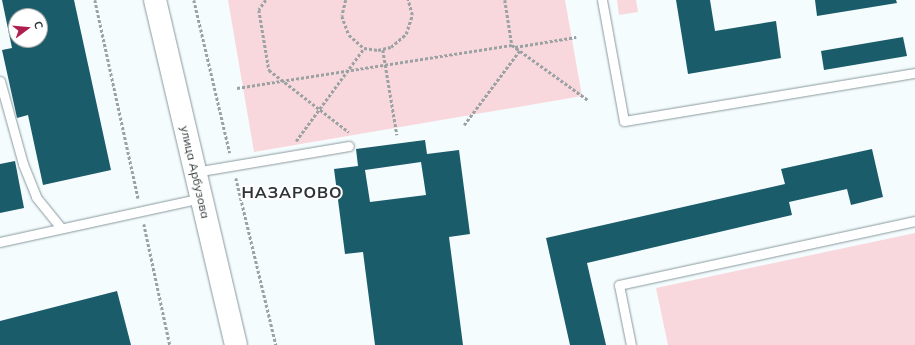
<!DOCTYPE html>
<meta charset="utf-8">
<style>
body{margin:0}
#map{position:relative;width:915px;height:345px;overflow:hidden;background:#f5fcfe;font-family:Mulish,sans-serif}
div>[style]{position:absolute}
.green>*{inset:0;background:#f9d8dd}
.building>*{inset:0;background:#1b5c6b}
.path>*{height:2.5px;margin-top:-1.25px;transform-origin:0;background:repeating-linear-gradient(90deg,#9ba2a4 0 3px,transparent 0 5px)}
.roads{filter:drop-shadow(0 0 1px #88999e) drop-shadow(0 0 1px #88999e)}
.service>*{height:9px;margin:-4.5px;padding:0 4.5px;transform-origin:4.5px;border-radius:4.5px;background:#fff}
.tertiary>*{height:22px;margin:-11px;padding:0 11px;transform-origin:11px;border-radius:11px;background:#fff}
span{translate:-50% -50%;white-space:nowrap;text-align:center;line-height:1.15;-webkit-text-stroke:4px #fff;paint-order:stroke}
.street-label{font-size:12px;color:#2e3537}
.district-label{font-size:16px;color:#2e3537;font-weight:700;letter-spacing:1px}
.north{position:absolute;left:8px;top:8px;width:40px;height:40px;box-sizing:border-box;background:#fff;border:1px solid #abaeaf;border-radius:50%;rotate:74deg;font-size:11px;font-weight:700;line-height:16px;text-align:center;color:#2e3537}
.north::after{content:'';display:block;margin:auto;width:14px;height:18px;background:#af1e4f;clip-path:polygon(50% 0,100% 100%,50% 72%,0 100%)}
</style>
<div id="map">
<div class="green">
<div style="clip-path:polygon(228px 0,565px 0,582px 96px,254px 152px)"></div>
<div style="clip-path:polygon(617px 0,636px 0,638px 12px,619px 15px)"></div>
<div style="clip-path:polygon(915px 233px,915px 345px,668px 345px,656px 288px)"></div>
</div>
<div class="building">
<div style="clip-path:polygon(evenodd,2px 0,74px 0,111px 170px,43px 185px,28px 115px,17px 118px,2px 50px,12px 48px,2px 0,16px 16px,40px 16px,40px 40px,16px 40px,16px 16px)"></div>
<div style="clip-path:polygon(676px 0,710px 0,715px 31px,776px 21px,781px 58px,688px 74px)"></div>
<div style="clip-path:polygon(815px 0,896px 0,897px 3px,817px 16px)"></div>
<div style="clip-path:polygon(903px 37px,907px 56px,824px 70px,821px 51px)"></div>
<div style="clip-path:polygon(evenodd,425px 140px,427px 154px,459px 150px,470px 234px,449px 237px,463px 345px,375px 345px,363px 252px,345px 254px,334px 169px,358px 166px,356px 149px,425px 140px,421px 162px,426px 195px,370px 202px,365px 170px,421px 162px)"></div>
<div style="clip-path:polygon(872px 149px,883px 197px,851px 205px,847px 189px,789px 202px,792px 215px,587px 263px,606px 345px,570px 345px,546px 238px,785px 184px,781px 169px)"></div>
<div style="clip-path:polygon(15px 161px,24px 208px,0 213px,0 164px)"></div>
<div style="clip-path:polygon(117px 291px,131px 345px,0 345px,0 321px)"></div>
</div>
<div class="path">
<div style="left:95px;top:0;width:203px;rotate:77.7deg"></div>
<div style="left:194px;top:0;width:157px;rotate:76.8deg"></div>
<div style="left:266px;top:0;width:12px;rotate:125deg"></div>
<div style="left:259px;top:10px;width:61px;rotate:80.5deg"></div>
<div style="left:269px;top:70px;width:101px;rotate:37.8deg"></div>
<div style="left:346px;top:0;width:16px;rotate:104deg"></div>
<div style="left:342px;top:16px;width:20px;rotate:70deg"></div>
<div style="left:349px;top:35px;width:20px;rotate:41deg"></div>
<div style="left:364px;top:48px;width:14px;rotate:8deg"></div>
<div style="left:378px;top:50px;width:13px;rotate:-13deg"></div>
<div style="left:391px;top:47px;width:20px;rotate:-41deg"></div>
<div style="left:406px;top:34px;width:20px;rotate:-72deg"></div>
<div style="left:412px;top:15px;width:16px;rotate:-105deg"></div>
<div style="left:505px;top:0;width:46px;rotate:81.2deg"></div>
<div style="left:515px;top:47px;width:62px;rotate:-9.3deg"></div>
<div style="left:383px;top:50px;width:86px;rotate:80.6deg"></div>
<div style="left:237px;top:88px;width:278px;rotate:-8.9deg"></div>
<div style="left:512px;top:45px;width:94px;rotate:35.9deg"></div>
<div style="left:464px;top:125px;width:94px;rotate:-53.3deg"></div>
<div style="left:296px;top:141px;width:115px;rotate:-53.8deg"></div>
<div style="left:236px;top:178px;width:172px;rotate:76.5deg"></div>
<div style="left:144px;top:224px;width:124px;rotate:77.9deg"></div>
</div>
<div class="roads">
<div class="service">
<div style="left:602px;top:0;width:123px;rotate:79.7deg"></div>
<div style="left:624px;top:121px;width:295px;rotate:-9.4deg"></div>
<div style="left:0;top:81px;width:86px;rotate:74.5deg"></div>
<div style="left:23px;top:164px;width:35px;rotate:68deg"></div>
<div style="left:36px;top:197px;width:40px;rotate:51deg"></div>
<div style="left:195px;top:172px;width:156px;rotate:-9.6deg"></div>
<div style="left:0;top:242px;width:206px;rotate:-12.3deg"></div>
<div style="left:631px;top:345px;width:61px;rotate:-101.3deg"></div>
<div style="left:619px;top:285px;width:303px;rotate:-12.2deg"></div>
</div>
<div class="tertiary">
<div style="left:155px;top:0;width:354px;rotate:76.8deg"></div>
</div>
</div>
<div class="street-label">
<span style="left:195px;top:172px;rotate:77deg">улица Арбузова</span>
</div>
<div class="district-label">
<span style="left:292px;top:192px">НАЗАРОВО</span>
</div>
<div class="north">С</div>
</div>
